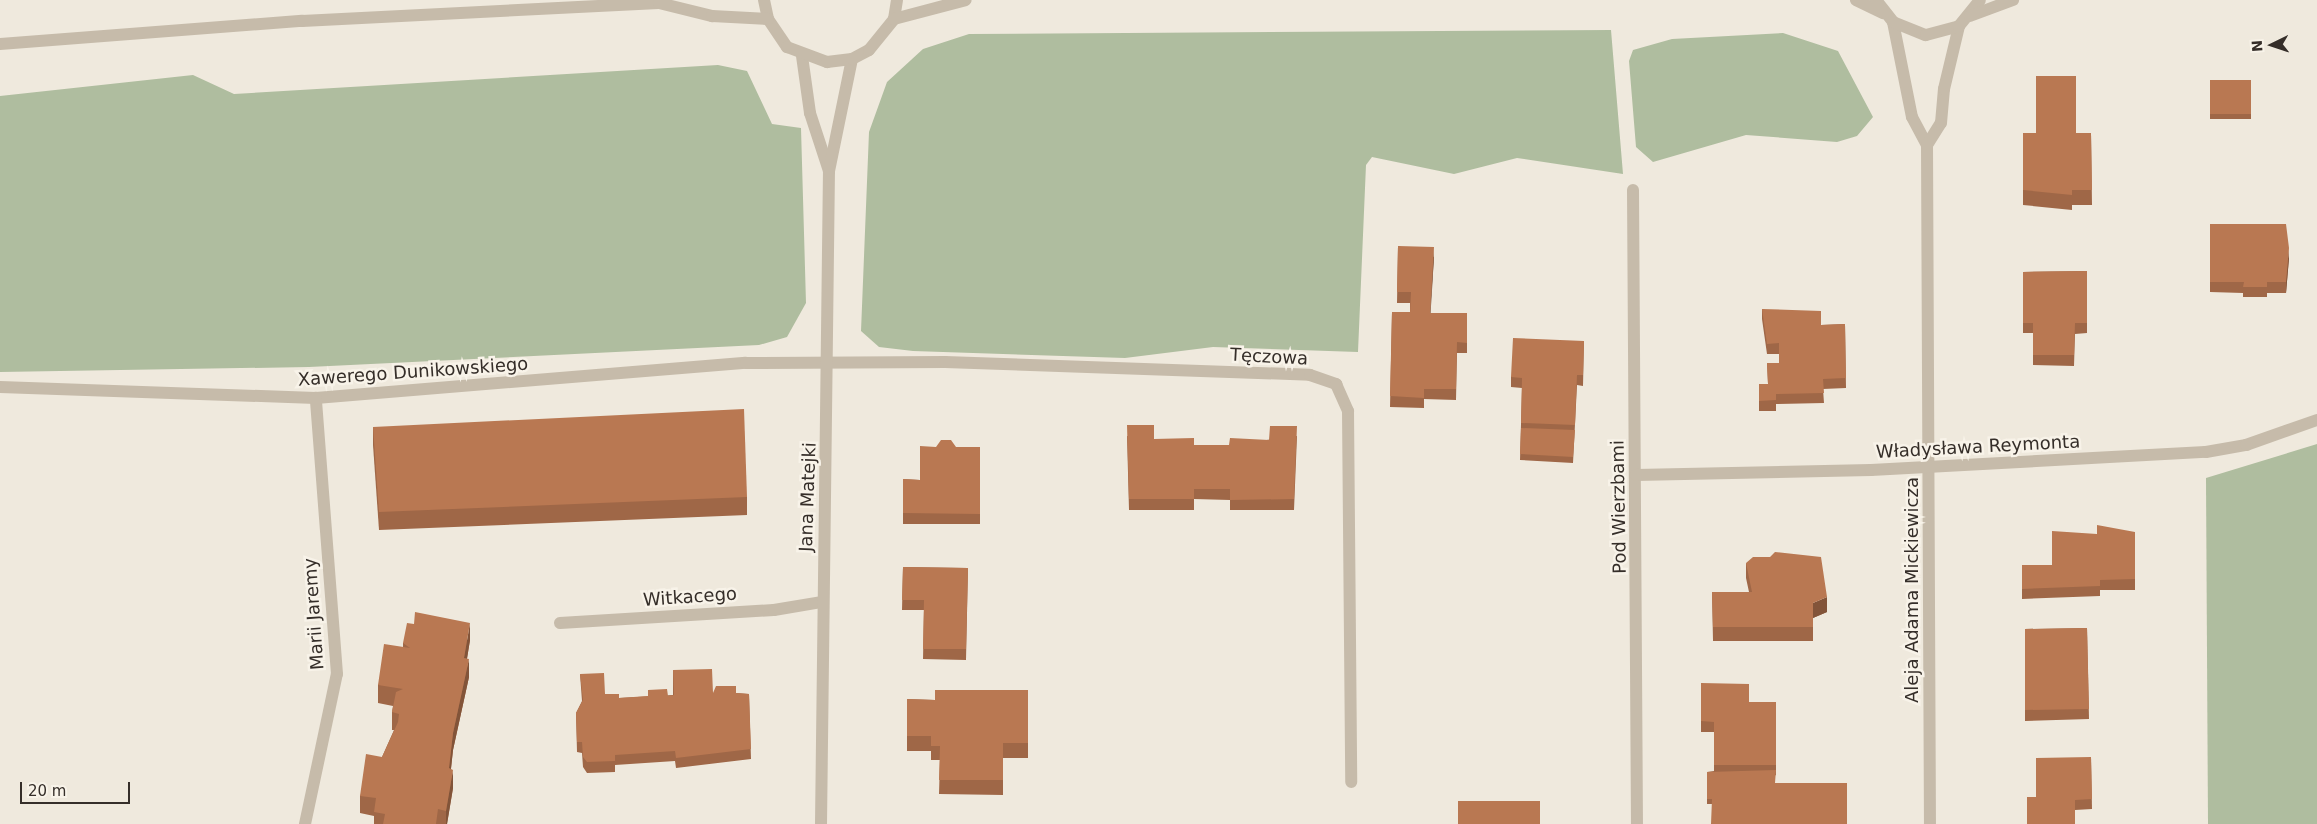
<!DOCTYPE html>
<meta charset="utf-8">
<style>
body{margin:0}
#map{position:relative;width:2317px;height:824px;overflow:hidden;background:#efe9dd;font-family:"DejaVu Sans",sans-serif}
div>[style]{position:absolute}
.green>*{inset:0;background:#afbd9f}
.minor>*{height:12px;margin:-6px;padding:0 6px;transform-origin:6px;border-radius:6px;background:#c6bbaa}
.tertiary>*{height:12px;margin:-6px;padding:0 6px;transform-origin:6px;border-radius:6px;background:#c6bbaa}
.wall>*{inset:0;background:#9f6747}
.shaded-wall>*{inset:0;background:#825439}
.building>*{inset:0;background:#b97852}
span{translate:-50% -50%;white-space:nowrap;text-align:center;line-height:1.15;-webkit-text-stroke:5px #f8f3e9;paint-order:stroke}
.street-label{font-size:18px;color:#352e29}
.north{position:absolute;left:2247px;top:20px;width:50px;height:50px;-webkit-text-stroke:4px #f8f3e9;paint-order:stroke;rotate:266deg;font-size:14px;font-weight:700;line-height:20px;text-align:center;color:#352e29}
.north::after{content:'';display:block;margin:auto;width:18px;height:22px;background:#352e29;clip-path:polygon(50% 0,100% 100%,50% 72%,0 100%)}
.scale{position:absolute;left:20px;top:782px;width:110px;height:22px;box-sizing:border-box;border:2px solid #352e29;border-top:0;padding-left:6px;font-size:15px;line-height:18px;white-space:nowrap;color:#352e29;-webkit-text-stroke:4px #f8f3e9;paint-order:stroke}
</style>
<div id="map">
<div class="green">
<div style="clip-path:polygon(1611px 30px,1623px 174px,1517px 158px,1454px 174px,1372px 157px,1366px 165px,1358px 352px,1213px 347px,1125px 358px,913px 351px,879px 347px,861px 331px,869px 132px,887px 82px,923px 49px,969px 34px)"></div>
<div style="clip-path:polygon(1783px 33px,1838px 51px,1873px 117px,1857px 136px,1837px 142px,1746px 135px,1653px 162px,1636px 147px,1629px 61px,1633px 50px,1672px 39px)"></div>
<div style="clip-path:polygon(718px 65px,747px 71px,772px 124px,801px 128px,806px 303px,787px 337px,759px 345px,309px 367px,0 372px,0 96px,193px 75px,234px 94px)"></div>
<div style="clip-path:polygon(2317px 444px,2317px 824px,2208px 824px,2206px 478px)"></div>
</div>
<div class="minor">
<div style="left:1893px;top:22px;width:97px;rotate:78.7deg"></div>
<div style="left:1912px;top:117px;width:32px;rotate:62deg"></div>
<div style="left:1927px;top:145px;width:679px;rotate:89.75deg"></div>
<div style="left:802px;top:56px;width:58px;rotate:82deg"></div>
<div style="left:810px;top:113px;width:61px;rotate:71.9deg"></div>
<div style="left:1927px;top:145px;width:26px;rotate:-58deg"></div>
<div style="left:1941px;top:123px;width:34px;rotate:-85deg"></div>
<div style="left:1944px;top:89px;width:65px;rotate:-76.6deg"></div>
<div style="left:1633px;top:190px;width:634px;rotate:89.64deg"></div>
<div style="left:0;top:387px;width:316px;rotate:2deg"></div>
<div style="left:316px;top:398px;width:431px;rotate:-4.7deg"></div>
<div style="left:746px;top:363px;width:199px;rotate:-0.3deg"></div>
<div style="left:945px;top:362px;width:365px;rotate:2deg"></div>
<div style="left:1310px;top:375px;width:28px;rotate:19deg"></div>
<div style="left:1336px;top:384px;width:30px;rotate:66deg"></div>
<div style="left:1348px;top:411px;width:371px;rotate:89.5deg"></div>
<div style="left:1636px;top:475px;width:235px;rotate:-1.2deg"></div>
<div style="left:1871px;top:470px;width:335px;rotate:-3.1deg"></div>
<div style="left:2206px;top:452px;width:41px;rotate:-9.9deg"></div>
<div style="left:2246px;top:445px;width:75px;rotate:-19.4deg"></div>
<div style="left:560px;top:623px;width:214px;rotate:-3.5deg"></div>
<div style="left:774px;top:610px;width:49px;rotate:-9.5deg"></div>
<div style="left:305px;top:824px;width:153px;rotate:-78deg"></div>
<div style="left:337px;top:674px;width:277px;rotate:-94.4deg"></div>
<div style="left:821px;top:824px;width:653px;rotate:-89.3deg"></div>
<div style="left:829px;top:171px;width:114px;rotate:-78.4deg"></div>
</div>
<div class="tertiary">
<div style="left:764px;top:0;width:19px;rotate:78deg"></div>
<div style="left:768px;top:19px;width:34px;rotate:56deg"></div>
<div style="left:787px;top:47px;width:43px;rotate:20.6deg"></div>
<div style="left:827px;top:62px;width:25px;rotate:-7deg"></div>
<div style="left:852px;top:59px;width:19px;rotate:-28deg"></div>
<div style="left:869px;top:50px;width:40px;rotate:-51deg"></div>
<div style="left:894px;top:19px;width:19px;rotate:-81deg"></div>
<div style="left:1856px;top:0;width:30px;rotate:26deg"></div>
<div style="left:1876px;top:0;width:28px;rotate:52deg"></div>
<div style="left:1893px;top:22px;width:35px;rotate:22deg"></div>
<div style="left:1926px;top:35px;width:34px;rotate:-15deg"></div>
<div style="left:1959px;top:26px;width:33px;rotate:-51deg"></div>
<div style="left:1970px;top:16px;width:46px;rotate:-20.4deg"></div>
<div style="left:894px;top:19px;width:74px;rotate:-14.8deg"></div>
<div style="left:0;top:44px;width:303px;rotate:-4.4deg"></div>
<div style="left:302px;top:21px;width:357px;rotate:-2.9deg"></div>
<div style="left:659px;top:3px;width:55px;rotate:13.8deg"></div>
<div style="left:712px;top:16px;width:56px;rotate:3.1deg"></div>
</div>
<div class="wall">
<div style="clip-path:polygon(2210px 80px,2251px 80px,2251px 119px,2210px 119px)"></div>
<div style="clip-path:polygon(2023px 133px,2091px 133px,2092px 205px,2072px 205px,2072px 210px,2023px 205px)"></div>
<div style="clip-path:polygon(2210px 224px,2289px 258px,2286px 293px,2267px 293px,2267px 297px,2243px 297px,2243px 293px,2210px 292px)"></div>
<div style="clip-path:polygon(1398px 246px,1434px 257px,1430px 313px,1467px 313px,1467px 353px,1457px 353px,1456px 400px,1424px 399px,1424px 408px,1390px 407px,1392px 312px,1410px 312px,1410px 303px,1397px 303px)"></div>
<div style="clip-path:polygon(2087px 271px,2087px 333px,2075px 334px,2074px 366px,2033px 365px,2033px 333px,2023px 333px,2023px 272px)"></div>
<div style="clip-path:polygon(1762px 309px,1821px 325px,1845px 324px,1846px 388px,1823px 389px,1824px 403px,1776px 404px,1776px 411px,1759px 411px,1759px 384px,1768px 384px,1767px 363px,1779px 363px,1779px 354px,1767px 354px,1762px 319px)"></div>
<div style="clip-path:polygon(1584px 341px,1583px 386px,1577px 385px,1573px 463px,1520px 460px,1522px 388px,1511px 387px,1511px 377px)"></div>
<div style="clip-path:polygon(373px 427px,747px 497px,747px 515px,379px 530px,373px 445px)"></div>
<div style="clip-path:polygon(1127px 436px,1194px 445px,1229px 445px,1297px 436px,1294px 510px,1230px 510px,1230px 500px,1194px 499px,1194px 510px,1129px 510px)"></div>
<div style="clip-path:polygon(956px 447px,980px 447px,980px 524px,903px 524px,903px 479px,920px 480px)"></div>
<div style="clip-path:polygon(2135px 532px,2135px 590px,2100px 590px,2100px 596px,2022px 599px,2022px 565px,2052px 565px,2097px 534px)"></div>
<div style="clip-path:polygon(1746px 563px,1827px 612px,1813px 618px,1813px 641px,1713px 641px,1712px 592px,1749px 592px,1746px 578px)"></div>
<div style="clip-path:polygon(903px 567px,968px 568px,966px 660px,923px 659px,924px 610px,902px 610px)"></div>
<div style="clip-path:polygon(2087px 628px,2089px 719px,2025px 721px,2025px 629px)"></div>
<div style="clip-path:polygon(470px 640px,467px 659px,469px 677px,453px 750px,451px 769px,453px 788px,447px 824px,374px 824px,374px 816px,360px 813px,360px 796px,382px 757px,394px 730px,392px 730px,392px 712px,393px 706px,378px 703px,378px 685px,403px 647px,403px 643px)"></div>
<div style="clip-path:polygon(673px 670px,713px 693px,736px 693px,749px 694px,751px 759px,676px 768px,675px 761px,615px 765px,615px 772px,587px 773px,583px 767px,582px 753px,577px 752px,576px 713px,582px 701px,580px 674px,605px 694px,619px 698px,673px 695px)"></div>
<div style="clip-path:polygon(1701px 683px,1749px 702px,1776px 702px,1776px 775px,1712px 804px,1707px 804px,1707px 772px,1714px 771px,1714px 732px,1701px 732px)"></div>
<div style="clip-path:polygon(1028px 690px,1028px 758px,1003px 758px,1003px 795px,939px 794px,940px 760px,931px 760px,931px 751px,907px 751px,907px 699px,935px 700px)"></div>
<div style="clip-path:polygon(2091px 757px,2092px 809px,2075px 810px,2036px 797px)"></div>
</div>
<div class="shaded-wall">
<div style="clip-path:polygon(1434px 247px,1434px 257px,1430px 323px,1430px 313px)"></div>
<div style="clip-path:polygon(2289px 248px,2289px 258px,2286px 293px,2286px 282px)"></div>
<div style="clip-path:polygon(1827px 597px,1827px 612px,1813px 618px,1813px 641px,1813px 603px)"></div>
<div style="clip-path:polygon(470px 623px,470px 640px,464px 676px,464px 658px)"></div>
<div style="clip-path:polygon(469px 659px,469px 677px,453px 750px,449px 786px,449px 768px,453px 733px)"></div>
<div style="clip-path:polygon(453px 770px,453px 788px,447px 824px,446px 824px,446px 811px)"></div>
</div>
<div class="building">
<div style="clip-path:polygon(2036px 76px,2076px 76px,2076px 133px,2091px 133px,2092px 190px,2072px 190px,2072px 195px,2023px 190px,2023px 133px,2036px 133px)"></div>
<div style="clip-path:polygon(2210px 80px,2251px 80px,2251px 114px,2210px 114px)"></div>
<div style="clip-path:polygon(2210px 224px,2286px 224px,2289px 248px,2286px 282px,2267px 282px,2267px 287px,2243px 287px,2244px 282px,2210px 282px)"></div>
<div style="clip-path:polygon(1398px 246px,1434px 247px,1430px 313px,1467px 313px,1467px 343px,1457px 342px,1456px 389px,1424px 389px,1424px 398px,1390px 396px,1392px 312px,1410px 312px,1411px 292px,1397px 292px)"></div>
<div style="clip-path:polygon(2087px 271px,2087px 323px,2075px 323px,2074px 355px,2033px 355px,2033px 323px,2023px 323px,2023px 272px)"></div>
<div style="clip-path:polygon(1762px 309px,1821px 311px,1821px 325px,1845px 324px,1846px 378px,1823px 379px,1824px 393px,1776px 394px,1776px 400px,1759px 401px,1759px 384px,1768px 384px,1767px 363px,1779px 363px,1779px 343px,1767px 344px)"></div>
<div style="clip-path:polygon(1513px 338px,1584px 341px,1583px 375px,1577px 375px,1575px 425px,1521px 423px,1522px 378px,1511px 377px)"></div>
<div style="clip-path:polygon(744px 409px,747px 497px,379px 512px,373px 427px)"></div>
<div style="clip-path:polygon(1127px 425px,1154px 425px,1154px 439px,1194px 438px,1194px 445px,1229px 445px,1230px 438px,1269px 440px,1270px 426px,1297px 426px,1294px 499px,1230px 500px,1230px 489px,1194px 489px,1194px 499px,1129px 499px)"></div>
<div style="clip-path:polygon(1521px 428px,1575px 430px,1573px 457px,1520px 454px)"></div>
<div style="clip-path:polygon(941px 440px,951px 440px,956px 447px,980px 447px,980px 514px,903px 513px,903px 479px,920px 480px,920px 446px,936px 447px)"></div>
<div style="clip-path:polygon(2097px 525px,2135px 532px,2135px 579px,2100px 580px,2100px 586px,2022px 589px,2022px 565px,2052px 565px,2052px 531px,2097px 534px)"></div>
<div style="clip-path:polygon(1775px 552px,1821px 557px,1827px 597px,1813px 603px,1813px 627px,1713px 627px,1712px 592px,1752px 592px,1746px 563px,1753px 557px,1770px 557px)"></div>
<div style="clip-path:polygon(903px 567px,968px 568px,966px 649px,923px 649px,924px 600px,902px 600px)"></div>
<div style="clip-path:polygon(415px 612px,470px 623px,464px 658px,469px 659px,453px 733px,449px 768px,453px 770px,446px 811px,438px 809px,436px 824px,383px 824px,385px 814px,374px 812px,376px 798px,360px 796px,366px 754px,382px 757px,398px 722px,399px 714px,392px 712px,396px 692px,403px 689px,378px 685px,384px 644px,410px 648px,403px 643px,407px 623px,414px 624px)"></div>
<div style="clip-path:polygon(2087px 628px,2089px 709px,2025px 710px,2025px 629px)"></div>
<div style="clip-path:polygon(712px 669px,713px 693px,716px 686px,736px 686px,736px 693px,749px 694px,751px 749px,676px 758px,675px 751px,615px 755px,615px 761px,587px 762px,583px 757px,582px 742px,577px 742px,576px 713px,583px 700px,580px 674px,604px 673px,605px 694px,619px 694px,619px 698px,648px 696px,648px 690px,667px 689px,668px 696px,674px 695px,673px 670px)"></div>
<div style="clip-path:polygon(1701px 683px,1749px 684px,1749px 702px,1776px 702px,1776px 765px,1714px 765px,1714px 722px,1701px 721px)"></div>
<div style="clip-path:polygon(935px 690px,1028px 690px,1028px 743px,1003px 743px,1003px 780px,939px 780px,940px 746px,931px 746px,931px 736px,907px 736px,907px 699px,935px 700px)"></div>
<div style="clip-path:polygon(2091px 757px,2092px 799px,2075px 800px,2075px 824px,2027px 824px,2027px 797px,2036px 797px,2036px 758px)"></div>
<div style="clip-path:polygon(1776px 770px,1775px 783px,1847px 783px,1847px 824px,1711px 824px,1712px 799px,1707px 799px,1707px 772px)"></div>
<div style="clip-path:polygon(1458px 801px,1540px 801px,1540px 824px,1458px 824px)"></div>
</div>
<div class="street-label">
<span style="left:1269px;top:357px;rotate:3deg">Tęczowa</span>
<span style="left:413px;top:372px;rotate:-4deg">Xawerego Dunikowskiego</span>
<span style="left:1978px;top:447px;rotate:-3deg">Władysława Reymonta</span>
<span style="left:808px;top:497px;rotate:-88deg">Jana Matejki</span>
<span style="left:1619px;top:507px;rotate:-91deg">Pod Wierzbami</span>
<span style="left:1912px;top:590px;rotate:-90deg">Aleja Adama Mickiewicza</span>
<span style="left:690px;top:597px;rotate:-4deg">Witkacego</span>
<span style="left:314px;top:614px;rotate:-94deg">Marii Jaremy</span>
</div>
<div class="north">N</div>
<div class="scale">20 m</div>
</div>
